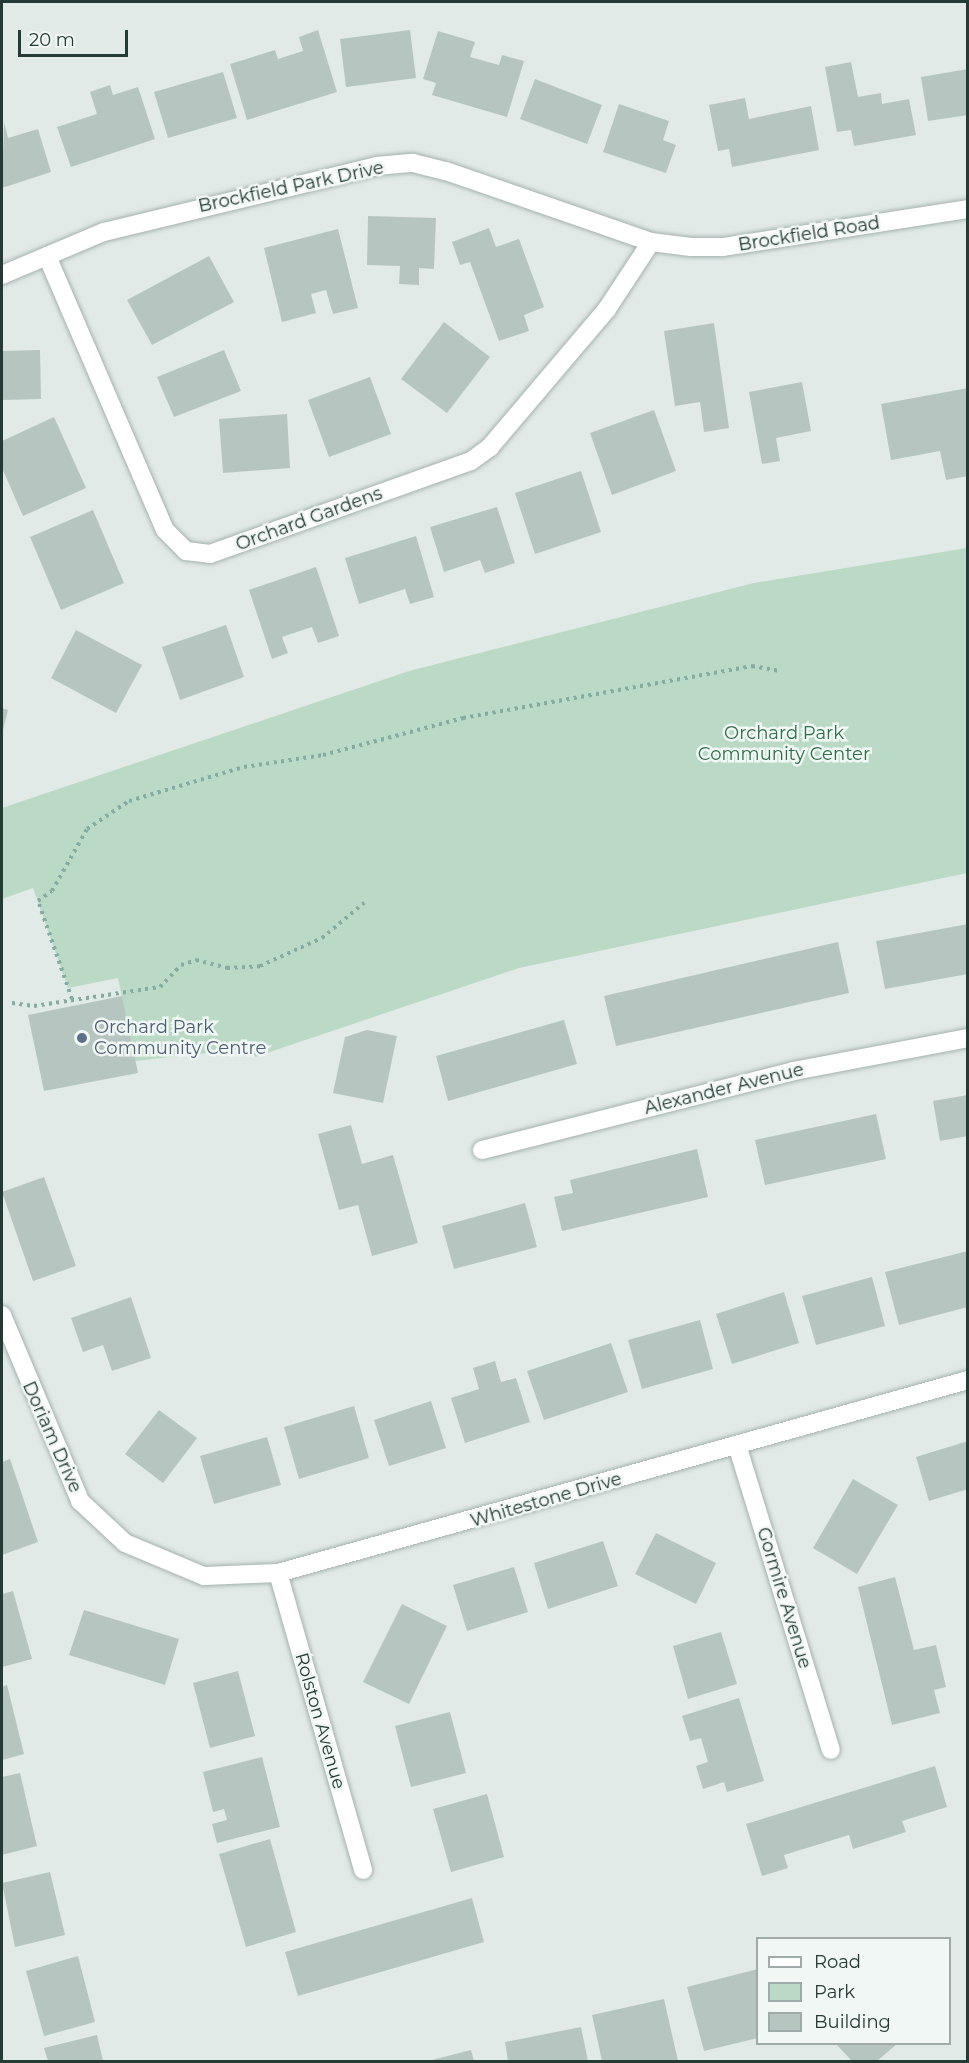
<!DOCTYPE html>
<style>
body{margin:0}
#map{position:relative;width:969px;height:2063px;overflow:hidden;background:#e1eae7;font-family:Montserrat,sans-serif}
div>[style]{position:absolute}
.green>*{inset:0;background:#bbdac5}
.building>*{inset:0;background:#b7c5c0}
.path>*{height:4px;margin-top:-2px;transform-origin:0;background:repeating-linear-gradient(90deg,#84aca1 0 3px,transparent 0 7.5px)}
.roads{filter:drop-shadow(0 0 2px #a4b2ae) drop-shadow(0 0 2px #a4b2ae)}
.street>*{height:18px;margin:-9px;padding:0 9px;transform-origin:9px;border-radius:9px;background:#fff}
.dots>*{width:16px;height:16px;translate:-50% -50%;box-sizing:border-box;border:3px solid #f1f7f4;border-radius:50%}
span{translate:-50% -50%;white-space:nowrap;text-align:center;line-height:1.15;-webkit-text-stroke:5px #f1f7f4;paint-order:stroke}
.street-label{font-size:18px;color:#233a35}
.park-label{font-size:18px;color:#306e4a}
.service-label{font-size:18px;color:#4e5e75}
.left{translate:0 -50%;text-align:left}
.frame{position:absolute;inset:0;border:3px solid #233a35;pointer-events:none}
.legend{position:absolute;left:756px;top:1937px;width:195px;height:108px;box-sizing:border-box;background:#f1f7f4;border:2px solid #9faba8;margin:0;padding:8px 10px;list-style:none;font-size:18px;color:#233a35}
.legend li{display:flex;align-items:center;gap:12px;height:30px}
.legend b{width:30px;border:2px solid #9faba8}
.scale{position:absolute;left:18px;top:30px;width:110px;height:27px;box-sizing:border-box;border:3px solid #233a35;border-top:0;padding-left:8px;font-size:18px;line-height:21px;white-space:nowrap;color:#233a35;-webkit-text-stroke:4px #f1f7f4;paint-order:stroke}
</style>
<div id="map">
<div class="green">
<div style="clip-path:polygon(967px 548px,967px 873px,519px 968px,255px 1057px,251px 1048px,135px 1061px,118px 978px,68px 988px,33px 888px,2px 899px,2px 808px,409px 671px,754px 583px)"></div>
</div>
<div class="building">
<div style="clip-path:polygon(318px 30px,337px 92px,247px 120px,230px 64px,275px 50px,278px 59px,303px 51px,299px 37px)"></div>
<div style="clip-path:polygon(410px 30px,416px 78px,346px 87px,340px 39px)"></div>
<div style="clip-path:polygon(438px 31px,475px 42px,470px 57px,499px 65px,502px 55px,524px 61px,507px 117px,432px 95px,436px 83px,423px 79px)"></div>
<div style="clip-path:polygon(851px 62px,858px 97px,881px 93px,882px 104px,909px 99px,916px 135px,854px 146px,851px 130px,837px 132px,825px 67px)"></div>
<div style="clip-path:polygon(968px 69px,968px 115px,928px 121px,921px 77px)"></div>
<div style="clip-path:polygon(223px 72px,237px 118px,168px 138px,154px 92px)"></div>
<div style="clip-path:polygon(535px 79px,602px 105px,587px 144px,520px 119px)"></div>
<div style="clip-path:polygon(110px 85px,113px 95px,138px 87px,155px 139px,71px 167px,57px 127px,97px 114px,90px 92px)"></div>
<div style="clip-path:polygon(745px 98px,749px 119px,811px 106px,819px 150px,732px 167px,729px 149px,718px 151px,709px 105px)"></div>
<div style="clip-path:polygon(619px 104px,669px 121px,663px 140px,676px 145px,666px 173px,603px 152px)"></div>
<div style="clip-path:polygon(4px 122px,8px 138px,38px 129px,51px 172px,2px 188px)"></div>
<div style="clip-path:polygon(368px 216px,436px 218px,434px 269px,419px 268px,419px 285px,399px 284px,400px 266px,367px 265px)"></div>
<div style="clip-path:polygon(489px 228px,496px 247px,519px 239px,544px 307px,524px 315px,529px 331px,499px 341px,470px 262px,460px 265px,452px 242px)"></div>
<div style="clip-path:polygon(338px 229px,358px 308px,333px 314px,326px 290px,311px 294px,316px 313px,282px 322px,264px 248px)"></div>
<div style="clip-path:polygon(209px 256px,234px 302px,152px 345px,127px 300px)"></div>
<div style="clip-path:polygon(444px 322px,490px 357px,447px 413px,401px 379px)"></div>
<div style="clip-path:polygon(714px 323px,729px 428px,704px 432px,700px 402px,675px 406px,664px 331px)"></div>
<div style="clip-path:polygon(40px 350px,41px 399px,2px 400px,2px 351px)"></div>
<div style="clip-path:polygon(224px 350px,241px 391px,174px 417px,157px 377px)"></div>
<div style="clip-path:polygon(370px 377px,391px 434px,329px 457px,308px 400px)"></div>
<div style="clip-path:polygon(802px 382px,811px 431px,776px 438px,780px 461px,762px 464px,749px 392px)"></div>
<div style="clip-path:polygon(968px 388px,968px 476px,946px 480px,940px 451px,891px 460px,881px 404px)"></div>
<div style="clip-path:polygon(654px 410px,676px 471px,612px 495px,590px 433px)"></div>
<div style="clip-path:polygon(287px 414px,290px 468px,223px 473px,219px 419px)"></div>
<div style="clip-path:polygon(54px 417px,86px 488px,23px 516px,2px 468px,2px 441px)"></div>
<div style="clip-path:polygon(581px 471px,601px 532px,535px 554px,515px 493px)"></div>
<div style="clip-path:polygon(497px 507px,515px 563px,485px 573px,480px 560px,444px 572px,430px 527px)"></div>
<div style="clip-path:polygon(93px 510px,124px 583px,61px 610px,30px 537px)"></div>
<div style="clip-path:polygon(416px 536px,434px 597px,410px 604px,405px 589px,359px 604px,345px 558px)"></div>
<div style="clip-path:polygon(316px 567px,339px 636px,318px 643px,312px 627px,282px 637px,288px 653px,272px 659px,249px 590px)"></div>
<div style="clip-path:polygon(226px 625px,244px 677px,180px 700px,162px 647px)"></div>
<div style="clip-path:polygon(76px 630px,142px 665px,116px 713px,51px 678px)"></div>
<div style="clip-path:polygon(2px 708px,8px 710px,2px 734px)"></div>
<div style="clip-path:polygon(968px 924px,968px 974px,885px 989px,876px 941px)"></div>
<div style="clip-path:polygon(838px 942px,849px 993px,616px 1046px,604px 996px)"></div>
<div style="clip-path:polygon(122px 996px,138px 1073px,44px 1091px,28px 1015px)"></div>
<div style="clip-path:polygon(564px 1020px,577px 1064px,448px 1101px,436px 1056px)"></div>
<div style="clip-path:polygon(367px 1030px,397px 1036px,383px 1103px,333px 1093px,345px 1037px)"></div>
<div style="clip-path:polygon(968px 1095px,968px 1136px,940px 1141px,933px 1101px)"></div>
<div style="clip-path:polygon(876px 1114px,886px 1159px,765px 1185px,755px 1140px)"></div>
<div style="clip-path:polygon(351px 1125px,362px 1164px,393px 1155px,418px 1243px,372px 1256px,358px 1205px,339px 1210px,318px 1134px)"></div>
<div style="clip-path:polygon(697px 1149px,708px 1197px,562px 1231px,554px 1197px,573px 1193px,570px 1180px)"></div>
<div style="clip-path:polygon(44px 1177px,76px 1266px,33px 1281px,2px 1192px)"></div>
<div style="clip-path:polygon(525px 1203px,537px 1247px,454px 1269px,442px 1226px)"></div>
<div style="clip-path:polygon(968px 1251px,968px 1307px,899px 1325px,885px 1272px)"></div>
<div style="clip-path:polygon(872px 1277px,885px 1326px,816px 1345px,802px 1296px)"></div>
<div style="clip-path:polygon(784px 1292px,799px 1343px,732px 1364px,716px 1314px)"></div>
<div style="clip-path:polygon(131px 1297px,151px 1358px,112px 1371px,103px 1345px,83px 1352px,71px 1318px)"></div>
<div style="clip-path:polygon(700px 1320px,713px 1369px,642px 1389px,628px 1340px)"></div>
<div style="clip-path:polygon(611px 1343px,628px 1392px,544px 1420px,527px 1371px)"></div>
<div style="clip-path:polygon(495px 1361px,501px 1382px,516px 1378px,530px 1422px,465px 1443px,451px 1398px,479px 1389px,473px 1368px)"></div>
<div style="clip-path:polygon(431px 1401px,446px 1448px,389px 1466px,374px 1420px)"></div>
<div style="clip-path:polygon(354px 1406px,369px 1458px,299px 1479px,284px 1427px)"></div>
<div style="clip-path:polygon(159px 1410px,197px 1438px,163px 1483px,125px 1454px)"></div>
<div style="clip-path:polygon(267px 1437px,281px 1485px,214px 1504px,200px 1456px)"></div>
<div style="clip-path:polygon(968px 1441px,968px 1489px,929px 1501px,916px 1457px)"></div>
<div style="clip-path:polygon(10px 1459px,38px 1542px,2px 1555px,2px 1462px)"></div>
<div style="clip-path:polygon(853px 1479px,898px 1505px,857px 1574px,813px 1548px)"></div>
<div style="clip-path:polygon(656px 1533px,716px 1563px,696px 1604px,635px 1574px)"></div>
<div style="clip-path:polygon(603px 1541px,618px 1586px,548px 1609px,534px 1563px)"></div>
<div style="clip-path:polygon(514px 1567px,528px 1612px,467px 1631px,453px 1585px)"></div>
<div style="clip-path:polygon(895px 1577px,914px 1650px,936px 1645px,946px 1687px,934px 1690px,940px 1713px,892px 1725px,858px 1587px)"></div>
<div style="clip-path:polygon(13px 1591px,32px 1659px,2px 1667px,2px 1594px)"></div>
<div style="clip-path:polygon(402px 1604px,447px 1626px,409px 1704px,363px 1682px)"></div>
<div style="clip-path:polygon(84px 1610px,179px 1639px,165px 1685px,69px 1655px)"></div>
<div style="clip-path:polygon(721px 1632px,737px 1684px,688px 1699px,673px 1646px)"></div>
<div style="clip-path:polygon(238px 1671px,255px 1736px,210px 1748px,193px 1683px)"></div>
<div style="clip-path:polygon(7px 1685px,24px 1754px,2px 1760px,2px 1687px)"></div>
<div style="clip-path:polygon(739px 1698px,764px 1781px,727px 1792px,724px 1782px,703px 1789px,696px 1766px,708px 1762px,701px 1738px,690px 1741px,682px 1716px)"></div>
<div style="clip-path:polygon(450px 1712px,466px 1773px,411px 1787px,395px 1726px)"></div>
<div style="clip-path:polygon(262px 1757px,280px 1827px,217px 1843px,212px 1824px,227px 1820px,224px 1809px,213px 1812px,203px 1772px)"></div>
<div style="clip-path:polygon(935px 1766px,947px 1807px,902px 1821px,906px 1832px,853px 1849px,849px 1835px,784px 1855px,788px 1868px,762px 1876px,746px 1824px)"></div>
<div style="clip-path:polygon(20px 1773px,37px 1846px,2px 1855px,2px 1777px)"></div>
<div style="clip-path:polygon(487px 1794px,504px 1857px,451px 1872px,433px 1809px)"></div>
<div style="clip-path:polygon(270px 1839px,296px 1932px,246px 1947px,219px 1854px)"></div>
<div style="clip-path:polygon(50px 1872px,65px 1935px,15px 1947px,2px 1883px)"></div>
<div style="clip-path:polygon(472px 1898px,484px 1942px,298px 1996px,285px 1952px)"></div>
<div style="clip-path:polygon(78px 1956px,95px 2022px,44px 2036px,26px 1971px)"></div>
<div style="clip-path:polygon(758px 1969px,758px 2038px,704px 2051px,687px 1987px)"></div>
<div style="clip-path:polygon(664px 1999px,678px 2061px,602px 2061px,592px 2015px)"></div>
<div style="clip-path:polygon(581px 2027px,588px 2061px,508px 2061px,505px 2042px)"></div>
<div style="clip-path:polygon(97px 2035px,103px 2061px,48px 2061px,44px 2048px)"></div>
<div style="clip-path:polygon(836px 2044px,897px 2044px,877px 2061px,852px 2061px)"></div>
<div style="clip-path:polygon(471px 2050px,474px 2061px,428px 2061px)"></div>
</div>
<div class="path">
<div style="left:72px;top:999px;width:104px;rotate:-109.1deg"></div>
<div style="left:38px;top:901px;width:17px;rotate:-36deg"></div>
<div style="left:52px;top:891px;width:71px;rotate:-60.6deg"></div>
<div style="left:87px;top:829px;width:50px;rotate:-33.7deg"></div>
<div style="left:129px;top:801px;width:120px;rotate:-16.5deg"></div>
<div style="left:244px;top:767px;width:80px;rotate:-8.6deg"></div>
<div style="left:323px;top:755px;width:145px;rotate:-14.8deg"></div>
<div style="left:463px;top:718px;width:294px;rotate:-10.2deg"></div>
<div style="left:752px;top:666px;width:27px;rotate:10deg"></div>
<div style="left:12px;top:1003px;width:22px;rotate:8deg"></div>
<div style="left:34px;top:1006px;width:127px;rotate:-8.6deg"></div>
<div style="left:160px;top:987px;width:30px;rotate:-46deg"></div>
<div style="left:181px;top:965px;width:16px;rotate:-18deg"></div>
<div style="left:196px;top:960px;width:32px;rotate:14deg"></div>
<div style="left:227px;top:968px;width:33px;rotate:-3deg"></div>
<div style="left:260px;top:966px;width:68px;rotate:-24.3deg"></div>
<div style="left:322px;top:938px;width:55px;rotate:-39.8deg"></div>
</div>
<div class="roads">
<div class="street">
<div style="left:47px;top:256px;width:298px;rotate:66.7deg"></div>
<div style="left:165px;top:530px;width:30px;rotate:45deg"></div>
<div style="left:186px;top:551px;width:24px;rotate:7deg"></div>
<div style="left:210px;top:554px;width:277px;rotate:-19.6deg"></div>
<div style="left:471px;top:461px;width:24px;rotate:-36deg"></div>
<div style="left:490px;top:447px;width:181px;rotate:-49.7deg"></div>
<div style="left:607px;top:309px;width:80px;rotate:-56.7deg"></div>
<div style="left:2px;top:275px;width:111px;rotate:-22.9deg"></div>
<div style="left:104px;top:232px;width:280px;rotate:-13.6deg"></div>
<div style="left:376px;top:166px;width:37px;rotate:-5deg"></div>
<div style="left:413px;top:163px;width:34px;rotate:14deg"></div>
<div style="left:446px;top:171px;width:217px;rotate:19.1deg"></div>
<div style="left:651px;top:242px;width:40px;rotate:7.1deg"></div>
<div style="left:691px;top:247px;width:32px"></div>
<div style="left:723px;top:247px;width:248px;rotate:-8.8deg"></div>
<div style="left:482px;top:1150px;width:322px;rotate:-14.2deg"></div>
<div style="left:794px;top:1071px;width:177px;rotate:-10.7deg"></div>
<div style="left:2px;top:1315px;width:202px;rotate:67.2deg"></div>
<div style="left:80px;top:1501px;width:62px;rotate:43deg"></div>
<div style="left:125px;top:1543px;width:86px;rotate:22.7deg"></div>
<div style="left:204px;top:1576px;width:74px;rotate:-2.3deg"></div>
<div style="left:278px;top:1573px;width:716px;rotate:-15.63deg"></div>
<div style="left:737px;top:1445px;width:319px;rotate:72.9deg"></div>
<div style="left:278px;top:1573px;width:309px;rotate:74deg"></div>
</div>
</div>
<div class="dots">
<div style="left:82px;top:1038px;background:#5c6f8a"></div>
</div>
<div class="street-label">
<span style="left:291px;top:187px;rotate:-12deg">Brockfield Park Drive</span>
<span style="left:809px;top:234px;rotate:-9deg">Brockfield Road</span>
<span style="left:309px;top:519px;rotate:-20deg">Orchard Gardens</span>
<span style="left:724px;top:1089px;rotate:-14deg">Alexander Avenue</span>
<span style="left:52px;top:1437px;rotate:66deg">Doriam Drive</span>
<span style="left:546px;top:1500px;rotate:-16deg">Whitestone Drive</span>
<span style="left:784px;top:1598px;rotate:73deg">Gormire Avenue</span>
<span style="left:320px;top:1721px;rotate:74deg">Rolston Avenue</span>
</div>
<div class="park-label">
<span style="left:784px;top:744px">Orchard Park<br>Community Center</span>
</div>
<div class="service-label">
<span class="left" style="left:94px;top:1038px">Orchard Park<br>Community Centre</span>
</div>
<div class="frame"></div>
<ul class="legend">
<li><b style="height:8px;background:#fff"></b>Road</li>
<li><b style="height:16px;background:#bbdac5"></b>Park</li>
<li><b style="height:16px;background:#b7c5c0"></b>Building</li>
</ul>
<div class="scale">20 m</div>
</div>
